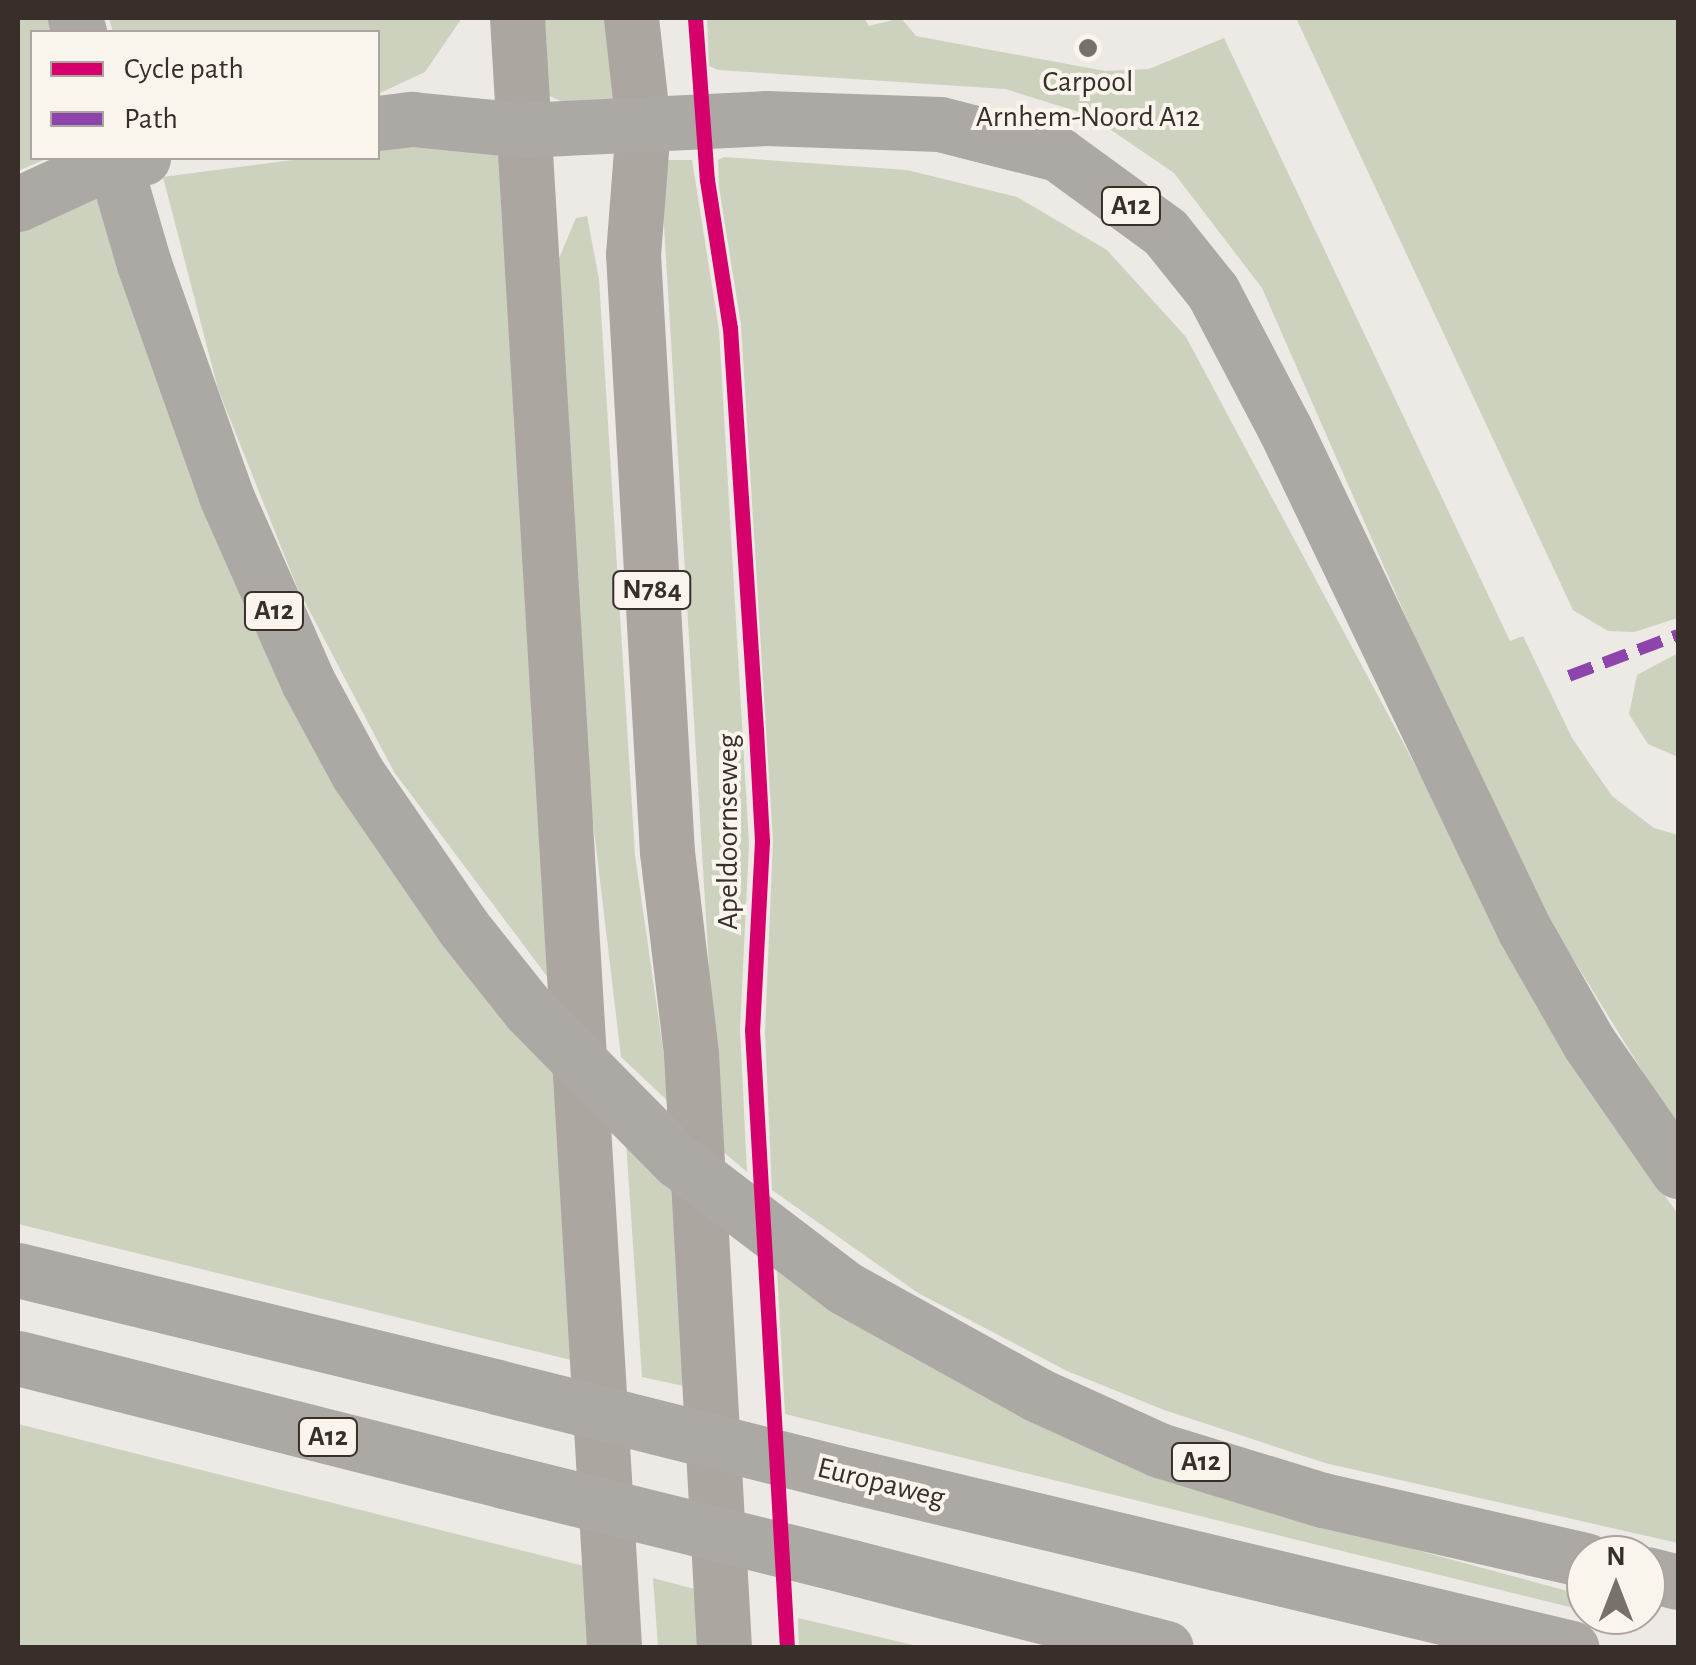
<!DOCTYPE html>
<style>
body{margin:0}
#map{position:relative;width:1696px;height:1665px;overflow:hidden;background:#ede9e4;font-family:"Alegreya Sans",sans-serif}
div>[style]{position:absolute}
.green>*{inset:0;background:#cdd2bf}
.primary>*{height:55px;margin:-27.5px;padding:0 27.5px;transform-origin:27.5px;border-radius:27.5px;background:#aca6a1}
.highway>*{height:55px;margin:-27.5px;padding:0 27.5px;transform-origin:27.5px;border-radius:27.5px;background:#aca8a3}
.highway-bridge>*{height:55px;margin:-27.5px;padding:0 27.5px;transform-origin:27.5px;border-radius:27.5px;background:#aca8a3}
.quiet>*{height:12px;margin-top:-6px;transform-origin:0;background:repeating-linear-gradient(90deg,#8e44ad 0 25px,transparent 0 37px)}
.cycleway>*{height:15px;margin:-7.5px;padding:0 7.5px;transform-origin:7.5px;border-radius:7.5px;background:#d6006c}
.dots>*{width:28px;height:28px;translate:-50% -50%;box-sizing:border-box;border:5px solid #f9f4ec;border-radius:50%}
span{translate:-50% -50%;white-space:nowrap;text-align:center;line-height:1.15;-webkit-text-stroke:8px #f9f4ec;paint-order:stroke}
.shield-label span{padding:2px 8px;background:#f9f4ec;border:2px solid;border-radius:8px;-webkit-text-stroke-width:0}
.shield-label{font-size:28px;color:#382f2b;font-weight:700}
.poi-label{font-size:30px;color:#382f2b}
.street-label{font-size:30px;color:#382f2b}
.frame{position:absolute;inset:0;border:20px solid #382f2b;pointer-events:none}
.legend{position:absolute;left:30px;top:30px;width:350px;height:130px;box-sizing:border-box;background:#f9f4ec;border:2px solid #aca59f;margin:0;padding:12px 18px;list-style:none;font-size:30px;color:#382f2b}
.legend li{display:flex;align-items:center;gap:20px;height:50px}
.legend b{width:50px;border:2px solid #aca59f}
.north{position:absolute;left:1566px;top:1535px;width:100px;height:100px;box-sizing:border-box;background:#f9f4ec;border:2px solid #aca59f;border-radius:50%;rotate:0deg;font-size:28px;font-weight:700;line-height:40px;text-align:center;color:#382f2b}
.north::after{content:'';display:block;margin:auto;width:35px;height:45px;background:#77706c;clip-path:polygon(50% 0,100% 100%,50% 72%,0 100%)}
</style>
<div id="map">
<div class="green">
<div style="clip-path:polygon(18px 18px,57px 18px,61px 32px,32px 32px,32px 158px,48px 158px,18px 171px)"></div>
<div style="clip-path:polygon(109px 18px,462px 18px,425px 72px,378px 94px,378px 32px,113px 32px)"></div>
<div style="clip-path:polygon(541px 18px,607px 18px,632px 103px,565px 103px,545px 94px)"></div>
<div style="clip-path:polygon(707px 18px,864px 18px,869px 26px,901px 18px,916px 36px,1105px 71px,1149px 69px,1224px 38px,1510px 641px,1523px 636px,1572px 738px,1612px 796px,1654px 828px,1678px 835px,1678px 1129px,1543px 910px,1445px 706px,1262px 288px,1174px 173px,1089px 115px,1005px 89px,718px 70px,709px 66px)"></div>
<div style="clip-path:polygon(1296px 18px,1678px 18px,1678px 618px,1634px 632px,1608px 631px,1573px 610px)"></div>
<div style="clip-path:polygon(412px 144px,499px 155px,549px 979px,394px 772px,297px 587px,218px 389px,163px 177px,308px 158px,378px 158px,378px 148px)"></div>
<div style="clip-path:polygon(724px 157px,907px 170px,1017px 197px,1107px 250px,1186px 337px,1589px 1090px,1678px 1214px,1678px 1543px,1325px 1463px,1164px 1410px,1067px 1371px,918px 1293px,772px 1190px,765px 1032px,773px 841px,741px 325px,719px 187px,718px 160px)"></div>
<div style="clip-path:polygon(660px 160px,692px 160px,719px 330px,749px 844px,740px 1029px,747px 1172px,720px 1149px)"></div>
<div style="clip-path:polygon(98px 197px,174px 411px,554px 1071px,571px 1360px,18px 1224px,18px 231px)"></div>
<div style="clip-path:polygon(587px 216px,599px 279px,635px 855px,671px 1104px,621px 1057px,586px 763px,557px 263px,576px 218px)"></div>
<div style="clip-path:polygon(1678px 653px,1678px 757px,1648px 744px,1629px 714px,1637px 675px)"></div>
<div style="clip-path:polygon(626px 1142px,676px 1190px,688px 1387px,642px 1377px)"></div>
<div style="clip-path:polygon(777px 1269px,1265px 1509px,1586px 1596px,1586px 1611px,785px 1414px)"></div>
<div style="clip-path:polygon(18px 1424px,584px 1566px,589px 1647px,18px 1648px)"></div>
<div style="clip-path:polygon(653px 1578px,702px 1591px,703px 1647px,658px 1647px)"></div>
<div style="clip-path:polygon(798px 1618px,922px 1647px,799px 1647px)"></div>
</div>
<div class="primary">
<div style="left:517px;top:18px;width:1633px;rotate:86.59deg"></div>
<div style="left:631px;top:18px;width:108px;rotate:83.6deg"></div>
<div style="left:643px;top:125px;width:129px;rotate:94.4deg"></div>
<div style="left:633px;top:254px;width:599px;rotate:86.75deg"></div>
<div style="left:667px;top:852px;width:203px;rotate:83.2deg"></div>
<div style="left:691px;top:1054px;width:595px;rotate:86.82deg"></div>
</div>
<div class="highway">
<div style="left:75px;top:18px;width:15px;rotate:74deg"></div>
<div style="left:378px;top:123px;width:34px;rotate:-7deg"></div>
<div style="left:412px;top:119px;width:112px;rotate:5.7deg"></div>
<div style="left:523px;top:130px;width:243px;rotate:-2.8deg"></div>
<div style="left:766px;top:118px;width:174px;rotate:2deg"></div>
<div style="left:940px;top:124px;width:122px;rotate:14.3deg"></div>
<div style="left:1058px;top:154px;width:132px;rotate:36.1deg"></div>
<div style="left:1165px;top:232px;width:77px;rotate:51.3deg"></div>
<div style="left:1213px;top:292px;width:155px;rotate:62.3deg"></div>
<div style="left:1285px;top:429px;width:554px;rotate:64.45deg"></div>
<div style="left:1524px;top:929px;width:131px;rotate:60.3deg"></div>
<div style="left:1589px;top:1043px;width:156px;rotate:55.2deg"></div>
<div style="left:18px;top:204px;width:74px;rotate:-24.8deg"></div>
<div style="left:85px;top:173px;width:60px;rotate:-14.5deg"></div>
<div style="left:144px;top:264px;width:246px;rotate:70.5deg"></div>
<div style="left:226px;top:496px;width:203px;rotate:66.2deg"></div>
<div style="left:308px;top:682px;width:105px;rotate:61.5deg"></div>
<div style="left:358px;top:774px;width:186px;rotate:55.5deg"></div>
<div style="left:18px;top:1270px;width:493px;rotate:13.7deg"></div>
<div style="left:845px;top:1288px;width:221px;rotate:29deg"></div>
<div style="left:1038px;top:1395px;width:133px;rotate:24.4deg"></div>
<div style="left:1159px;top:1450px;width:171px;rotate:17deg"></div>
<div style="left:1323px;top:1500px;width:270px;rotate:12.9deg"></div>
<div style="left:18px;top:1358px;width:501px;rotate:14.2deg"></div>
<div style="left:848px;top:1475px;width:744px;rotate:13.44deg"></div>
<div style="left:851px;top:1567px;width:325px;rotate:14.4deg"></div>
<div style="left:1646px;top:1574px;width:33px;rotate:14deg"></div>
</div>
<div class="highway-bridge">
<div style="left:113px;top:158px;width:110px;rotate:73.7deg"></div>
<div style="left:463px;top:927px;width:106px;rotate:51.5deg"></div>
<div style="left:529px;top:1010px;width:211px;rotate:45.4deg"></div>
<div style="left:677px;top:1160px;width:211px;rotate:37.3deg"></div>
<div style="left:497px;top:1387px;width:362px;rotate:14.1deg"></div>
<div style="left:504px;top:1481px;width:357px;rotate:13.9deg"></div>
</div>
<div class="quiet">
<div style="left:1569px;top:676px;width:116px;rotate:-20.6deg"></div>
</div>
<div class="cycleway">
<div style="left:695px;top:18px;width:162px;rotate:85.8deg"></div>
<div style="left:707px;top:180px;width:150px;rotate:81.2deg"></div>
<div style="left:730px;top:328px;width:403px;rotate:86.3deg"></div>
<div style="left:756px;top:730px;width:111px;rotate:86.9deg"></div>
<div style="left:762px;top:841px;width:189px;rotate:93deg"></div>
<div style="left:752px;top:1030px;width:619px;rotate:86.76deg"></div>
</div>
<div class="dots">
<div style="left:1088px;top:48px;background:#77706c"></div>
</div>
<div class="shield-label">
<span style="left:1131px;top:206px">A12</span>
<span style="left:652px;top:590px">N784</span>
<span style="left:274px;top:611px">A12</span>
<span style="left:328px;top:1437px">A12</span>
<span style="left:1201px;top:1462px">A12</span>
</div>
<div class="poi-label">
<span style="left:1088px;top:99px">Carpool<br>Arnhem-Noord A12</span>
</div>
<div class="street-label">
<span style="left:728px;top:832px;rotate:-90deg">Apeldoornseweg</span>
<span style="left:881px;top:1483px;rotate:14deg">Europaweg</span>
</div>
<div class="frame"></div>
<ul class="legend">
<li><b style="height:12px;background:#d6006c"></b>Cycle path</li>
<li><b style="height:12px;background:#8e44ad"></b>Path</li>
</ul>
<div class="north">N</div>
</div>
